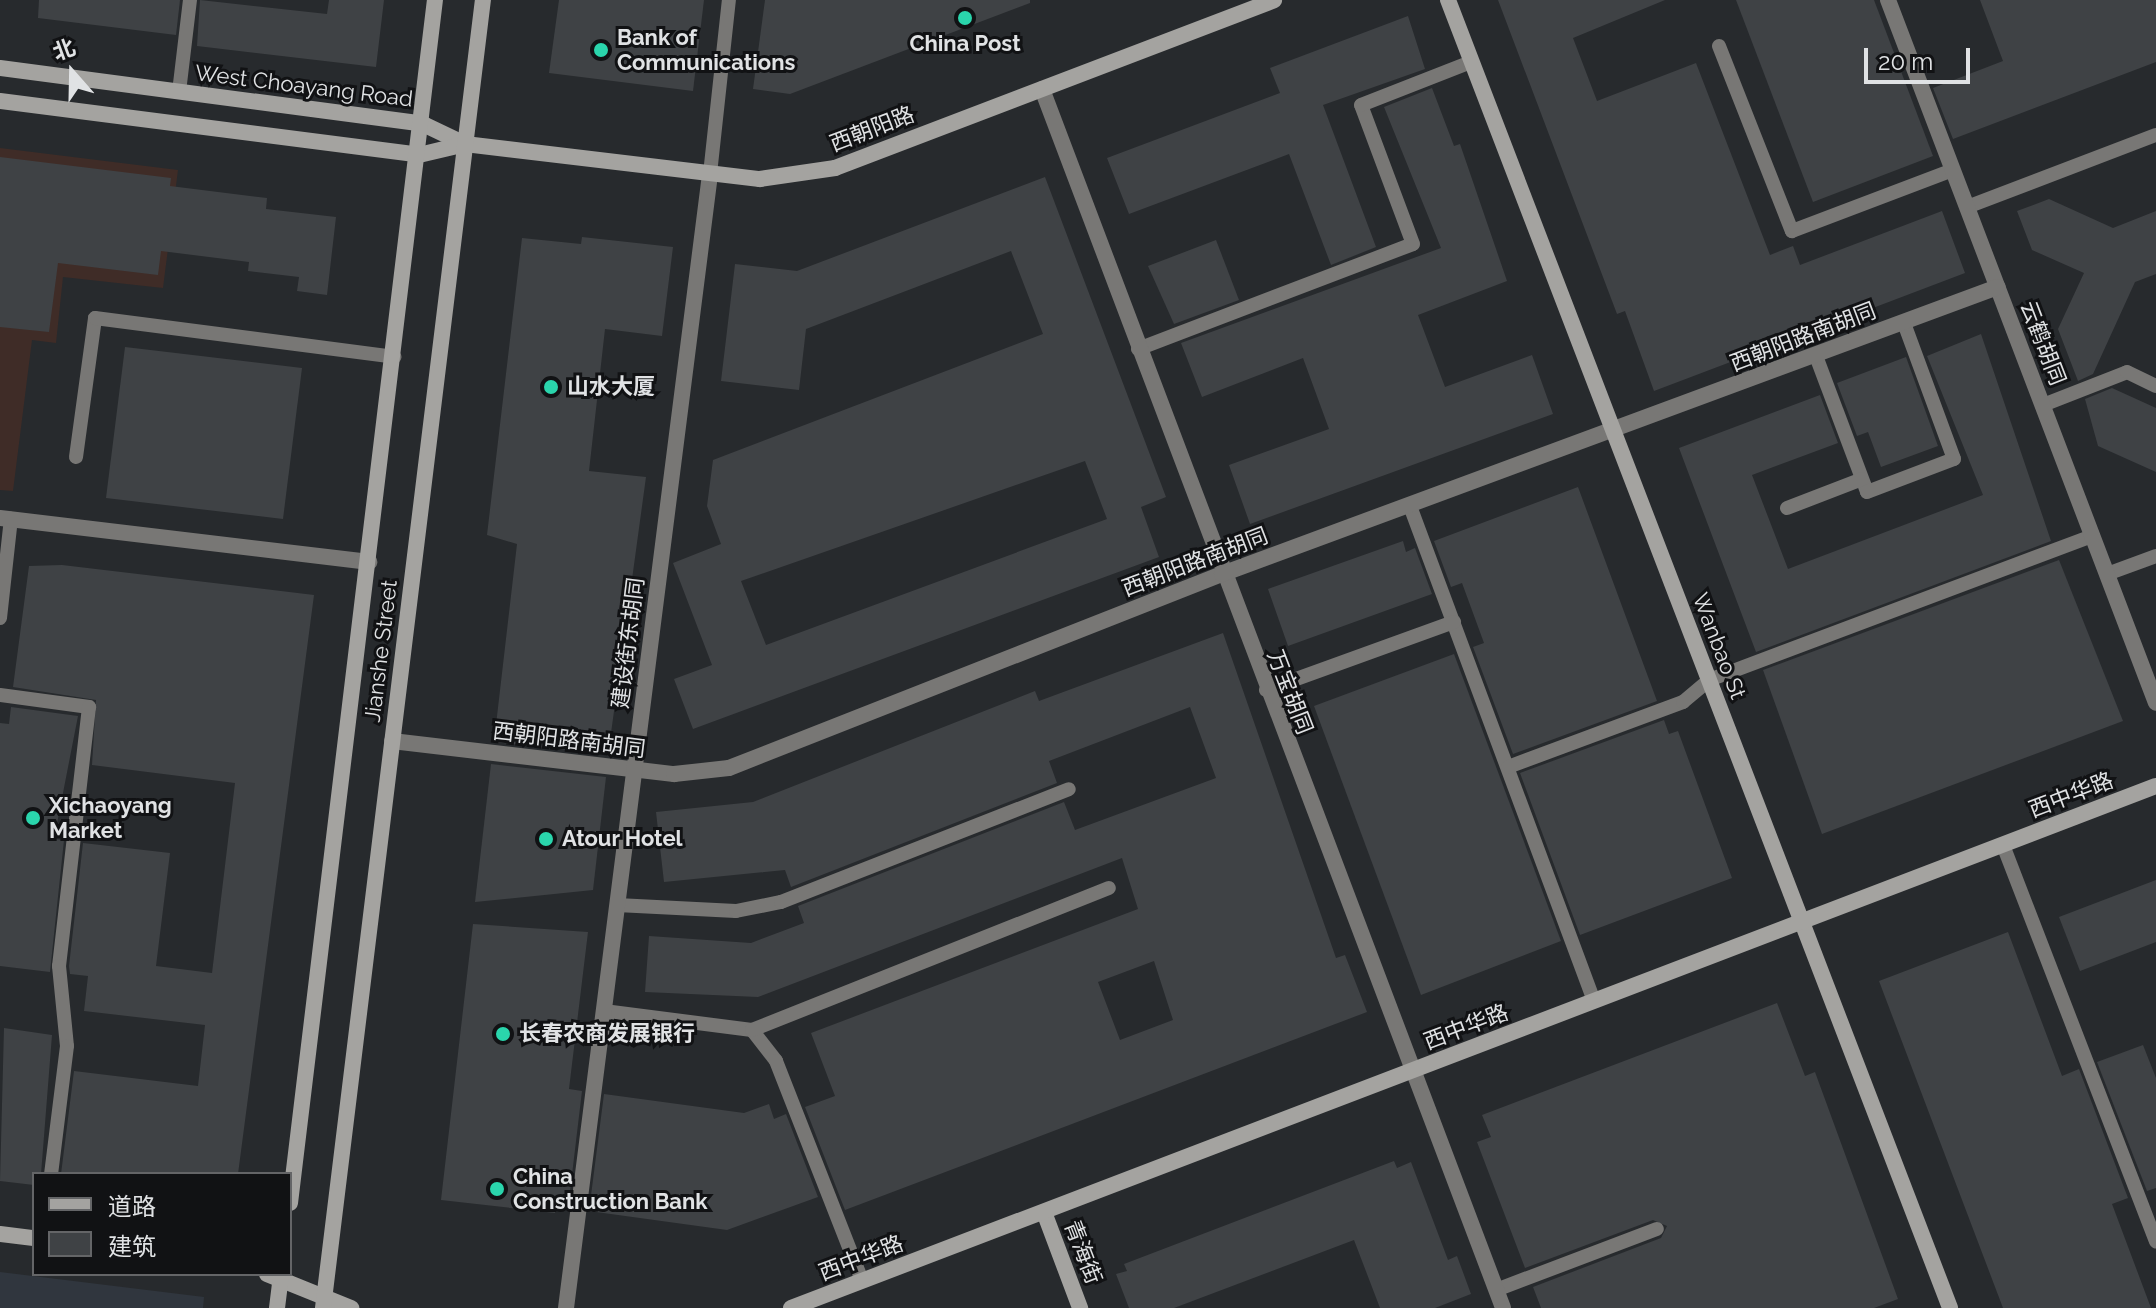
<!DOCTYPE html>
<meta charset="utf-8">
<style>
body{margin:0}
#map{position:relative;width:2156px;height:1308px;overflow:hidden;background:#272a2d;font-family:Raleway,"Noto Sans SC",sans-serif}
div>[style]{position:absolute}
.commercial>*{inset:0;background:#3f2c27}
.built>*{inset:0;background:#30363e}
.building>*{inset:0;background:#3f4245}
.lane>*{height:14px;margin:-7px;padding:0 7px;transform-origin:7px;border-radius:7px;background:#787775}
.street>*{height:16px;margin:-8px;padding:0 8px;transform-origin:8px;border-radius:8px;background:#787775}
.secondary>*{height:16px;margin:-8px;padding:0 8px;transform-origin:8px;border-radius:8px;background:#a4a3a0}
.dots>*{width:22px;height:22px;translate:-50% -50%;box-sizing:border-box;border:4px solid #111214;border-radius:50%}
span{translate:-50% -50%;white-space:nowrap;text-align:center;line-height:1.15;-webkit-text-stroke:6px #111214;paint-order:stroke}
.poi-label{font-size:22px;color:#e0e2e4;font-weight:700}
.left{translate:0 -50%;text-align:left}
.street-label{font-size:22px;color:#e0e2e4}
.legend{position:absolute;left:32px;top:1172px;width:260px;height:104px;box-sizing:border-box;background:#111214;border:2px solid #646567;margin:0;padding:10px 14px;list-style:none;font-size:24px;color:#e0e2e4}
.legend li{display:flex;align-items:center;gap:16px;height:40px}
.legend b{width:40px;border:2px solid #646567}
.north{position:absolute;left:32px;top:32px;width:80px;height:80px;-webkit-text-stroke:6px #111214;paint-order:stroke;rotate:340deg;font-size:22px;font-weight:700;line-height:32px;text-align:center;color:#e0e2e4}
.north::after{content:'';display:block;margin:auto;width:28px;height:36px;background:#e0e2e4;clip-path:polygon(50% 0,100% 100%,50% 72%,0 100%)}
.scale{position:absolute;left:1864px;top:48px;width:106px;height:36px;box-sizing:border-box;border:4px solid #e0e2e4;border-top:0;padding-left:10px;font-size:24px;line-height:28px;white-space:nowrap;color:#e0e2e4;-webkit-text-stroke:6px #111214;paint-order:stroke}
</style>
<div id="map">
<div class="commercial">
<div style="clip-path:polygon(0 148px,178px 170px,163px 288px,63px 277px,56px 343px,32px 340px,13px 491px,0 490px)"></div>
</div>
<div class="built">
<div style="clip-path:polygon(0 1272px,204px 1297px,203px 1308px,0 1308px)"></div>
</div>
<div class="building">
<div style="clip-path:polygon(39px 0,180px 0,176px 35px,38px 18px)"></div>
<div style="clip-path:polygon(200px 0,327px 14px,329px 0,384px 0,376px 67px,197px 46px)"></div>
<div style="clip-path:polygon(559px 0,704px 0,693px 91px,549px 73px)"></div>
<div style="clip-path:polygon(765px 0,1030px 0,1030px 3px,790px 94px,753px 89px)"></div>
<div style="clip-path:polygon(1498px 0,1665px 0,1573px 38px,1597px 101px,1696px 63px,1770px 255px,1793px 246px,1800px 265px,1942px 211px,1965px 273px,1654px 391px,1625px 311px,1617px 314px)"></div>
<div style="clip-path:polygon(1736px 0,1874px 0,1933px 156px,1813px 202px)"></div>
<div style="clip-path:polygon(1980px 0,2156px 0,2156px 62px,1953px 139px,1933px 88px,2003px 61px)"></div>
<div style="clip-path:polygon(1408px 16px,1425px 69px,1323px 105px,1376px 247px,1331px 265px,1289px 154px,1129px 214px,1107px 158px,1280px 93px,1270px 68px)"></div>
<div style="clip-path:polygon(1432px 88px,1454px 146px,1460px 144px,1507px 281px,1418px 315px,1445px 387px,1532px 355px,1553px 414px,1250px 524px,1229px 465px,1329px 429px,1303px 358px,1202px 397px,1181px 343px,1441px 248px,1384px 107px)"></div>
<div style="clip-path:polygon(0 157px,171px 178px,170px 186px,267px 198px,266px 209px,336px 217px,327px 295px,297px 291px,299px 277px,248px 271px,249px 262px,161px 251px,158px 275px,58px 263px,49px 332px,0 327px)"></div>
<div style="clip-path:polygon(evenodd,1045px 177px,1166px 497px,1141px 507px,1159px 557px,693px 729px,674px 679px,712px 665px,673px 563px,721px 544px,707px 506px,713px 460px,1043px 334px,1011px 251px,806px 329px,799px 390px,721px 381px,735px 264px,797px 271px,1045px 177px,1085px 461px,1107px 519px,766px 645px,741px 581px,1085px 461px)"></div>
<div style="clip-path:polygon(2049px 199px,2113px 228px,2156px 211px,2156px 274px,2135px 282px,2093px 374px,2078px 381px,2058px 329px,2084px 273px,2032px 250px,2017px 211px)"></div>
<div style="clip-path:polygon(582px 237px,673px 247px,662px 336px,605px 329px,589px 471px,646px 477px,608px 755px,494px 742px,517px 544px,487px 535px,522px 238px,581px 244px)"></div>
<div style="clip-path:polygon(1216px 240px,1239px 300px,1174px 324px,1148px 266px)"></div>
<div style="clip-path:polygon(1981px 334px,2051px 541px,1756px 652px,1679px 448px,1820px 395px,1838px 443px,1752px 475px,1788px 569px,1983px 495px,1927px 356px)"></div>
<div style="clip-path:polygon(125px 347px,302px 368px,283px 519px,106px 498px)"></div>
<div style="clip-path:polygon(1906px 357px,1938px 446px,1881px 467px,1868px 432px,1857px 436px,1837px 383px)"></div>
<div style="clip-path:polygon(2112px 388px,2156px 408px,2156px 472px,2098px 446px,2085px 399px)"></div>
<div style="clip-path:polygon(1578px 487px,1657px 701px,1513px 754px,1473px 647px,1484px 643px,1462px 583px,1451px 587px,1434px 541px)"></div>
<div style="clip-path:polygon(1403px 541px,1406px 552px,1415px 548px,1432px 594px,1288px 646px,1268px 589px)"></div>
<div style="clip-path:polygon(2059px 560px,2123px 721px,1822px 834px,1763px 670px)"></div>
<div style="clip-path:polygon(62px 565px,314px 595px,238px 1174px,61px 1174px,74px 1071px,198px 1086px,205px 1025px,84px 1011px,88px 976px,70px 974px,69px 966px,83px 843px,170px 853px,156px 966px,212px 973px,235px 783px,92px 765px,96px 700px,13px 687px,29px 566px)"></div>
<div style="clip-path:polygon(evenodd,1223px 633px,1336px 958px,1345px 955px,1367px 1012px,845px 1210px,805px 1107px,835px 1096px,811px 1033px,1138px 909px,1122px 858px,758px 997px,645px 992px,649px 936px,751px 943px,804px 923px,798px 906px,1064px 802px,1075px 830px,1216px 778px,1190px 707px,1049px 761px,1057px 783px,791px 887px,785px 870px,664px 882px,656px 812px,753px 802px,1035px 691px,1039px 701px,1223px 633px,1154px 961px,1173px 1020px,1120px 1040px,1098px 982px,1154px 961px)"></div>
<div style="clip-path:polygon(1454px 654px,1561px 941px,1421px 995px,1314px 706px)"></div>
<div style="clip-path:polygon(11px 707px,78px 716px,54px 839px,64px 840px,50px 972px,0 966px,0 723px,9px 724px)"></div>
<div style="clip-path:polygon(1664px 720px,1669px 734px,1678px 731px,1732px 878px,1580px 935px,1520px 773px)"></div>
<div style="clip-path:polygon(491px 764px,606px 777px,593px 890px,475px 902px)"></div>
<div style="clip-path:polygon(2156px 880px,2156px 942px,2080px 971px,2059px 917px)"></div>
<div style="clip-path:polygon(473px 924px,588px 932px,569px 1089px,582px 1091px,568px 1208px,556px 1207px,555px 1213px,441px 1200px)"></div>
<div style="clip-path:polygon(2008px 932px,2062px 1076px,2079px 1069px,2128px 1198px,2112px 1204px,2151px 1308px,2003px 1308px,1879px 981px)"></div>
<div style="clip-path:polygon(1777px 1003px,1805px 1076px,1815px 1072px,1898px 1299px,1874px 1308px,1541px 1308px,1533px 1287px,1661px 1238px,1667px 1226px,1653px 1220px,1525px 1268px,1477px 1142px,1491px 1137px,1482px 1115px)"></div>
<div style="clip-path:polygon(4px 1028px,52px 1035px,41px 1174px,34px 1174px,34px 1185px,0 1181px)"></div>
<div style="clip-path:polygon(2143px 1045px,2156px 1078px,2156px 1188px,2147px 1191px,2097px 1062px)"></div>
<div style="clip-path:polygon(604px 1094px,744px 1113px,769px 1104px,774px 1119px,786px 1114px,818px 1197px,727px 1230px,589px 1211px)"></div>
<div style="clip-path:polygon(1394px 1161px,1397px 1168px,1411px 1162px,1448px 1260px,1457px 1256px,1471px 1294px,1435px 1308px,1380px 1308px,1354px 1240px,1174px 1308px,1129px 1308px,1116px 1274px,1127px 1271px,1124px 1264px)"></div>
</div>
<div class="lane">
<div style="left:1719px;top:46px;width:199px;rotate:68.5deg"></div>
<div style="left:1792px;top:231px;width:172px;rotate:-20.8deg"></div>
<div style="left:179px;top:92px;width:93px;rotate:-83.2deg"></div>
<div style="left:710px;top:174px;width:175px;rotate:-83.8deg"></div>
<div style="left:1967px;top:207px;width:202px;rotate:-20.9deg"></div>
<div style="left:1138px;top:349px;width:294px;rotate:-20.9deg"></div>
<div style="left:1413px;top:244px;width:148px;rotate:-110.5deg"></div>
<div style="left:1361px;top:105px;width:118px;rotate:-21.4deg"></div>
<div style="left:1816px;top:356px;width:145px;rotate:69.4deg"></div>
<div style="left:1867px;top:492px;width:93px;rotate:-20.8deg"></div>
<div style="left:1954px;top:459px;width:145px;rotate:-110.2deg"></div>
<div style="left:2043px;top:405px;width:90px;rotate:-21.4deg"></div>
<div style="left:2127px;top:372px;width:32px;rotate:26deg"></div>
<div style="left:76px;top:457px;width:140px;rotate:-82.2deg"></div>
<div style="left:95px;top:318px;width:302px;rotate:7.4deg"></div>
<div style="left:1410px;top:506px;width:528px;rotate:69.61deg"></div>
<div style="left:1787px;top:508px;width:80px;rotate:-21.1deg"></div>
<div style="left:2107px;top:574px;width:52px;rotate:-20.2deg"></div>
<div style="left:0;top:618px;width:100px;rotate:-83.7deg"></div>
<div style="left:1266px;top:690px;width:200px;rotate:-19.9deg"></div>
<div style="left:0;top:695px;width:90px;rotate:7.7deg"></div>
<div style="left:89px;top:707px;width:261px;rotate:96.6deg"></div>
<div style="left:59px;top:966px;width:80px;rotate:84.3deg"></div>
<div style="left:67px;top:1046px;width:129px;rotate:97.1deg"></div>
<div style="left:1508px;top:767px;width:187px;rotate:-20.4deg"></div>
<div style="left:1683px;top:702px;width:34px;rotate:-40deg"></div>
<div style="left:1709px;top:680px;width:410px;rotate:-20.6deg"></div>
<div style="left:2003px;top:845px;width:425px;rotate:68.9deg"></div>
<div style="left:617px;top:905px;width:119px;rotate:2.9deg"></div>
<div style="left:736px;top:911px;width:46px;rotate:-11.3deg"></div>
<div style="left:781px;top:902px;width:309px;rotate:-21.4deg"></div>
<div style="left:604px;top:1011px;width:149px;rotate:7.3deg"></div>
<div style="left:752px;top:1030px;width:39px;rotate:52deg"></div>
<div style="left:776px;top:1061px;width:236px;rotate:68.6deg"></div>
<div style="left:752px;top:1030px;width:384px;rotate:-21.7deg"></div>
<div style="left:1496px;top:1290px;width:172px;rotate:-20.8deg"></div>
</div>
<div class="street">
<div style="left:1888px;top:0;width:752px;rotate:69.13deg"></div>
<div style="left:1042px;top:89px;width:1303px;rotate:69.28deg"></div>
<div style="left:0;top:518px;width:372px;rotate:6.8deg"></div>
<div style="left:392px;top:741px;width:284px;rotate:6.7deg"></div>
<div style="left:674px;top:774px;width:55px;rotate:-6.2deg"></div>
<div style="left:729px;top:768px;width:530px;rotate:-21.48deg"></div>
<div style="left:1222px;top:574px;width:827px;rotate:-20.3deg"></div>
<div style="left:566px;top:1308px;width:1143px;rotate:-82.76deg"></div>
</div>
<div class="secondary">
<div style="left:1448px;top:0;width:1401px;rotate:69deg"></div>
<div style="left:0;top:68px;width:427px;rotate:7.5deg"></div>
<div style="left:423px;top:124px;width:47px;rotate:25.5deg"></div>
<div style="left:465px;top:144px;width:297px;rotate:6.8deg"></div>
<div style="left:760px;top:179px;width:76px;rotate:-8.3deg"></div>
<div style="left:835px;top:168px;width:470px;rotate:-20.9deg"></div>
<div style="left:0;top:101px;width:422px;rotate:7.3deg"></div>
<div style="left:419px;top:155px;width:47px;rotate:-13.4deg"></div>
<div style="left:290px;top:1203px;width:1212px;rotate:-83.13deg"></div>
<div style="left:1044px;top:1212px;width:103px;rotate:69.4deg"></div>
<div style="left:0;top:1234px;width:34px;rotate:7deg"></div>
<div style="left:267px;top:1274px;width:91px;rotate:22deg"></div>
<div style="left:277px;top:1308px;width:34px;rotate:-83deg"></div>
<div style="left:323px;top:1308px;width:1318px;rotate:-83.03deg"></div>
<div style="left:791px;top:1308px;width:1461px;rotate:-20.93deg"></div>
</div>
<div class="dots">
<div style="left:965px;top:18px;background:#2ad5ac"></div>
<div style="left:601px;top:50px;background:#2ad5ac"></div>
<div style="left:551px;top:387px;background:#2ad5ac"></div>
<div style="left:33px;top:818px;background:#2ad5ac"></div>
<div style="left:546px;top:839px;background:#2ad5ac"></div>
<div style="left:503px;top:1034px;background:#2ad5ac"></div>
<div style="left:497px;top:1189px;background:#2ad5ac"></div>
</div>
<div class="poi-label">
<span class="left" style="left:617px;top:50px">Bank of<br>Communications</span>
<span style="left:965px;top:44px">China Post</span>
<span class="left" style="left:567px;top:387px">山水大厦</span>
<span class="left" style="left:49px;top:818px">Xichaoyang<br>Market</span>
<span class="left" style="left:562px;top:839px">Atour Hotel</span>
<span class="left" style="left:519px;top:1034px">长春农商发展银行</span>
<span class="left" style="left:513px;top:1189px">China<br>Construction Bank</span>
</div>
<div class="street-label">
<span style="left:304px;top:86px;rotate:7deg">West Choayang Road</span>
<span style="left:872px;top:129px;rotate:-21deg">西朝阳路</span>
<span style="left:1803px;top:337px;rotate:-21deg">西朝阳路南胡同</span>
<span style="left:2043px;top:343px;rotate:69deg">云鹤胡同</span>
<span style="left:1195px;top:562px;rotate:-21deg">西朝阳路南胡同</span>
<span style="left:628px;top:643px;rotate:-83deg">建设街东胡同</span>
<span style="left:1719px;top:646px;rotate:69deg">Wanbao St</span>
<span style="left:381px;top:651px;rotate:-83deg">Jianshe Street</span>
<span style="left:1290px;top:692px;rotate:69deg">万宝胡同</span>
<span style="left:569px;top:740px;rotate:7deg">西朝阳路南胡同</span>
<span style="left:2071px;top:795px;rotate:-21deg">西中华路</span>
<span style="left:1466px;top:1027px;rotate:-21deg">西中华路</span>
<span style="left:1083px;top:1252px;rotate:69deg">青海街</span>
<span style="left:861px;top:1258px;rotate:-21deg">西中华路</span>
</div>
<ul class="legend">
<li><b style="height:10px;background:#a4a3a0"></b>道路</li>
<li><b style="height:22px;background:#3f4245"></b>建筑</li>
</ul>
<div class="north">北</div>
<div class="scale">20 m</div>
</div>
